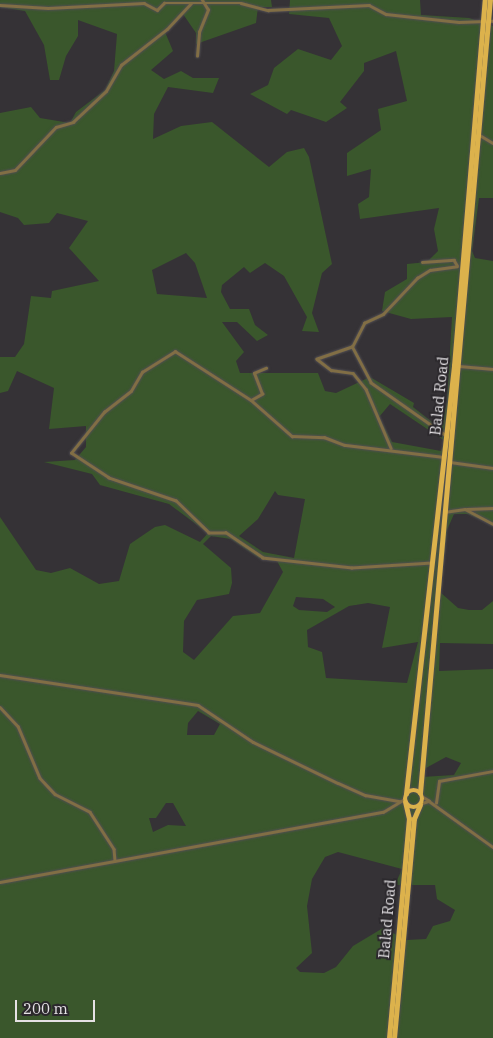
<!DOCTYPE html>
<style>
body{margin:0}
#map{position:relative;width:493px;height:1038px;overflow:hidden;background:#353236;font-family:"IBM Plex Serif",serif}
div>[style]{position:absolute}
.green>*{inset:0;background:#3a572c}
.roads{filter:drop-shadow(0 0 1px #514e52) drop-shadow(0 0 1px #514e52)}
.minor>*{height:2.5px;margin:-1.25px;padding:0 1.25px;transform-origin:1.25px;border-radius:1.25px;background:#816e45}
.trunk>*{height:4.5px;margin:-2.25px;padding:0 2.25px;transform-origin:2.25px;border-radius:2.25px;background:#dcb24c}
.trunk>.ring{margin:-2.25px;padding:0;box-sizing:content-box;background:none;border:4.5px solid #dcb24c;border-radius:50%}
span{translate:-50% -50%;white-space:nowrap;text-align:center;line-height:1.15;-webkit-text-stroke:4px #2b282c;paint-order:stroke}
.street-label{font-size:15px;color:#e5e2e5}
.scale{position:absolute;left:15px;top:1000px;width:80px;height:22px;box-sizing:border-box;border:2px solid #e5e2e5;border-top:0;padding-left:6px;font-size:15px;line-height:18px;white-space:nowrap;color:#e5e2e5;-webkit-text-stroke:4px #2b282c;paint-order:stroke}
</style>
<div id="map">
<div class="green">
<div style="clip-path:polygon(evenodd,0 0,271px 0,272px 7px,258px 7px,256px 23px,196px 44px,196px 33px,183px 14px,165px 32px,173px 51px,151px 70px,164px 79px,181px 71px,193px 78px,219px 78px,213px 93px,168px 87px,154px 114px,153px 139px,181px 126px,212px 122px,269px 167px,287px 152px,304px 148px,309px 157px,332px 264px,322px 273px,312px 313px,319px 332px,302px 331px,307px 317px,284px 276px,265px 263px,250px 273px,244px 267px,222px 285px,221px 292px,230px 309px,249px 309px,255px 325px,268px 335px,257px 341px,237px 322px,222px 322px,244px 352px,236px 361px,240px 373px,318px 373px,325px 391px,336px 393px,370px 377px,414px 403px,413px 407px,441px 429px,447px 402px,452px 317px,411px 319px,382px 311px,385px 292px,407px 279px,407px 264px,427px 262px,438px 251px,434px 229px,439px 208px,360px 219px,358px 204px,369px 197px,371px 169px,347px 176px,347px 153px,381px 130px,378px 109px,407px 101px,396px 51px,364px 63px,364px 71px,340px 102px,347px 108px,326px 122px,291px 110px,287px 114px,250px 94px,268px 85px,274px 68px,298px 49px,331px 60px,342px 46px,329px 18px,289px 14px,290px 0,420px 0,421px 15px,469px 18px,493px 26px,493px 198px,479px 198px,472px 251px,475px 258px,493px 261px,493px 525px,468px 514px,454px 514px,447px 530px,440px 592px,458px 608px,469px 610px,482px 610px,493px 601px,493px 644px,440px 643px,439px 671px,493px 669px,493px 1038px,0 1038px,0 517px,36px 570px,51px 573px,70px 568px,99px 584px,119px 581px,130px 544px,155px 527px,165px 525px,200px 542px,208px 533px,169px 504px,100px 485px,92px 474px,44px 462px,75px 460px,86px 447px,86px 426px,49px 429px,54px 388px,17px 371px,8px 391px,0 393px,0 357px,15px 357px,24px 344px,31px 296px,51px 298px,52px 291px,99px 281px,69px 248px,88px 221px,57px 213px,49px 223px,24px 225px,18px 218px,0 212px,0 113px,31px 107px,40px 118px,70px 123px,76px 112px,105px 90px,114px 71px,117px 34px,78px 20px,78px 36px,66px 56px,59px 80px,50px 80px,44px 45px,25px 11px,0 7px,0 0,186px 253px,195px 263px,207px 298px,157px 294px,152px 270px,186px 253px,0 0,390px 404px,445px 441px,441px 451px,392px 442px,379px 417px,390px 404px,0 0,275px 491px,278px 495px,305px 499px,294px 558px,263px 552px,239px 536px,258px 519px,275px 491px,0 0,211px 536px,231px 539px,259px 558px,277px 561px,283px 572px,260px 613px,233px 616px,194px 660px,183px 652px,184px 621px,197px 600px,229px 594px,232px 583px,231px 568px,203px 544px,211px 536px,0 0,296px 597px,323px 599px,335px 607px,327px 612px,299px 610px,293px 606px,296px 597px,0 0,368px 603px,390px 607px,382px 648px,418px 642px,407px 683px,326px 678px,322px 652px,308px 647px,307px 630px,349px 606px,368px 603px,0 0,198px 711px,220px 724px,214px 735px,187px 735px,188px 723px,198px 711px,0 0,446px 757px,461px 763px,454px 775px,422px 777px,426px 768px,446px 757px,0 0,166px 803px,173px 803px,186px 826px,168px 825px,153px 832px,149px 818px,156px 818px,166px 803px,0 0,338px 852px,402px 869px,395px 885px,435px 885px,437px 899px,455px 910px,450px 921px,433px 926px,426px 939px,407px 940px,383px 928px,353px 946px,336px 967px,324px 973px,300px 972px,296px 968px,312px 953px,307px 906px,312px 879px,325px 857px,338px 852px)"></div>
</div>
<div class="roads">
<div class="minor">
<div style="left:0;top:5px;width:48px;rotate:3.6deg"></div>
<div style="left:48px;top:8px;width:96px;rotate:-3deg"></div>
<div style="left:144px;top:3px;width:15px;rotate:28deg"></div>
<div style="left:157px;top:10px;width:10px;rotate:-45deg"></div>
<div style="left:164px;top:3px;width:27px"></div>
<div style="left:197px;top:56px;width:24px;rotate:-85deg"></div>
<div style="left:199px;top:32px;width:24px;rotate:-68deg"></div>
<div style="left:208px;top:10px;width:12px;rotate:-121deg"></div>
<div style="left:478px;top:134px;width:17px;rotate:31deg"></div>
<div style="left:0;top:173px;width:15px;rotate:-11deg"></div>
<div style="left:15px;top:170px;width:59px;rotate:-46.4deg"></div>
<div style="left:56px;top:127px;width:18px;rotate:-16deg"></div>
<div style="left:73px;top:122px;width:45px;rotate:-43.2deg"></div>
<div style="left:106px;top:91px;width:30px;rotate:-60deg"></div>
<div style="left:121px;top:65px;width:58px;rotate:-38deg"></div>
<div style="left:167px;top:29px;width:35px;rotate:-47deg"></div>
<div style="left:191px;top:3px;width:50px"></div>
<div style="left:241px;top:3px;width:28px;rotate:15deg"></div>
<div style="left:268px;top:10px;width:101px;rotate:-2.8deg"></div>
<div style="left:369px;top:5px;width:19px;rotate:28deg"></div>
<div style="left:386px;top:14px;width:73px;rotate:6.3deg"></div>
<div style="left:459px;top:22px;width:34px;rotate:-2deg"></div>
<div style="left:422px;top:262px;width:32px;rotate:-4deg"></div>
<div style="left:454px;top:260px;width:6px;rotate:59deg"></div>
<div style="left:352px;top:347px;width:37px;rotate:161deg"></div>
<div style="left:317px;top:359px;width:18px;rotate:38deg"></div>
<div style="left:331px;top:370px;width:22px;rotate:8deg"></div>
<div style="left:353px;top:373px;width:21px;rotate:51deg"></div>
<div style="left:366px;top:389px;width:64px;rotate:67deg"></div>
<div style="left:459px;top:366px;width:34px;rotate:5deg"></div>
<div style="left:251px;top:400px;width:13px;rotate:-29deg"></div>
<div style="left:262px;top:394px;width:22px;rotate:-111deg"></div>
<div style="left:254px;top:373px;width:13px;rotate:-23deg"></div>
<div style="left:446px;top:436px;width:92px;rotate:-144.8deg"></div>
<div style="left:371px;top:383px;width:41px;rotate:-117.8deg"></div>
<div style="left:352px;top:347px;width:27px;rotate:-63deg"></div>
<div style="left:364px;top:323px;width:21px;rotate:-25deg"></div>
<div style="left:383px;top:314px;width:50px;rotate:-46.6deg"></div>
<div style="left:417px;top:278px;width:15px;rotate:-32deg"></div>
<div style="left:430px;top:270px;width:27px;rotate:-8deg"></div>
<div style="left:450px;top:462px;width:43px;rotate:7.9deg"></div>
<div style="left:467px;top:509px;width:26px;rotate:-2deg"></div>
<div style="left:444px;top:512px;width:21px;rotate:-8deg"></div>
<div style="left:465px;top:509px;width:32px;rotate:28deg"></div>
<div style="left:432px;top:563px;width:80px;rotate:176.4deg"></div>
<div style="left:352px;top:568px;width:90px;rotate:-173.6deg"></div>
<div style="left:263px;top:558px;width:45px;rotate:-146deg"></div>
<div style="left:226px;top:533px;width:17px;rotate:180deg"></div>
<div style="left:209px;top:533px;width:46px;rotate:-135.9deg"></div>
<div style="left:176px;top:501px;width:71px;rotate:-161.1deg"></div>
<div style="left:109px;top:478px;width:45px;rotate:-146.7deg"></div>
<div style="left:71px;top:453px;width:53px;rotate:-51.2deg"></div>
<div style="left:104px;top:412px;width:34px;rotate:-38deg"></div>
<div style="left:131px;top:391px;width:22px;rotate:-60deg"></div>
<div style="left:142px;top:372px;width:39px;rotate:-32deg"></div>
<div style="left:175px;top:351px;width:90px;rotate:32.8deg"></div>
<div style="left:251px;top:400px;width:55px;rotate:41.3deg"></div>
<div style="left:292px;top:436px;width:32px;rotate:2deg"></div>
<div style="left:324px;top:437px;width:22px;rotate:21deg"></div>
<div style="left:345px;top:445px;width:100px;rotate:6.9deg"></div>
<div style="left:0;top:675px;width:200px;rotate:8.6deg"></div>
<div style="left:198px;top:705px;width:66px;rotate:33.9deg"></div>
<div style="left:253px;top:742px;width:94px;rotate:25.8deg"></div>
<div style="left:338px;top:783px;width:30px;rotate:24deg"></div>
<div style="left:365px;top:795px;width:35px;rotate:10deg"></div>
<div style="left:0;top:707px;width:26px;rotate:47deg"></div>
<div style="left:18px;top:726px;width:56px;rotate:67.1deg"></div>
<div style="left:40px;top:778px;width:22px;rotate:47deg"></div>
<div style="left:55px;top:794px;width:39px;rotate:27deg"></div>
<div style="left:90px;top:812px;width:44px;rotate:57deg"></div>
<div style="left:114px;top:849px;width:12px;rotate:85deg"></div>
<div style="left:429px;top:801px;width:79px;rotate:35.7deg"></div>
<div style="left:422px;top:803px;width:7px;rotate:-16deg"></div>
<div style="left:429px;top:801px;width:8px;rotate:-150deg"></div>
<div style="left:436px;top:803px;width:22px;rotate:-82deg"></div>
<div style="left:439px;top:781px;width:55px;rotate:-10.5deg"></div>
<div style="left:0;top:882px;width:389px;rotate:-10.4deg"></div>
<div style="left:383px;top:812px;width:26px;rotate:-31deg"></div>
</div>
<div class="trunk">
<div class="ring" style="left:405px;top:790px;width:13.5px;height:13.5px"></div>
<div style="left:420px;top:793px;width:796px;rotate:-84.96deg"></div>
<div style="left:406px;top:794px;width:431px;rotate:-83.6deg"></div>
<div style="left:454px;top:366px;width:367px;rotate:-85.2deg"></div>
<div style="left:389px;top:1038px;width:220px;rotate:-84.8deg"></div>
<div style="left:409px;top:819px;width:17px;rotate:-103deg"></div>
<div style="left:394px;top:1038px;width:220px;rotate:-84.8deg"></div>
<div style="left:414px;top:819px;width:15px;rotate:-67deg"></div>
</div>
</div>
<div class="street-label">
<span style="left:439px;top:396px;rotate:-84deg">Balad Road</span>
<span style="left:387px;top:919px;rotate:-85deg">Balad Road</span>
</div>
<div class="scale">200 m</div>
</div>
